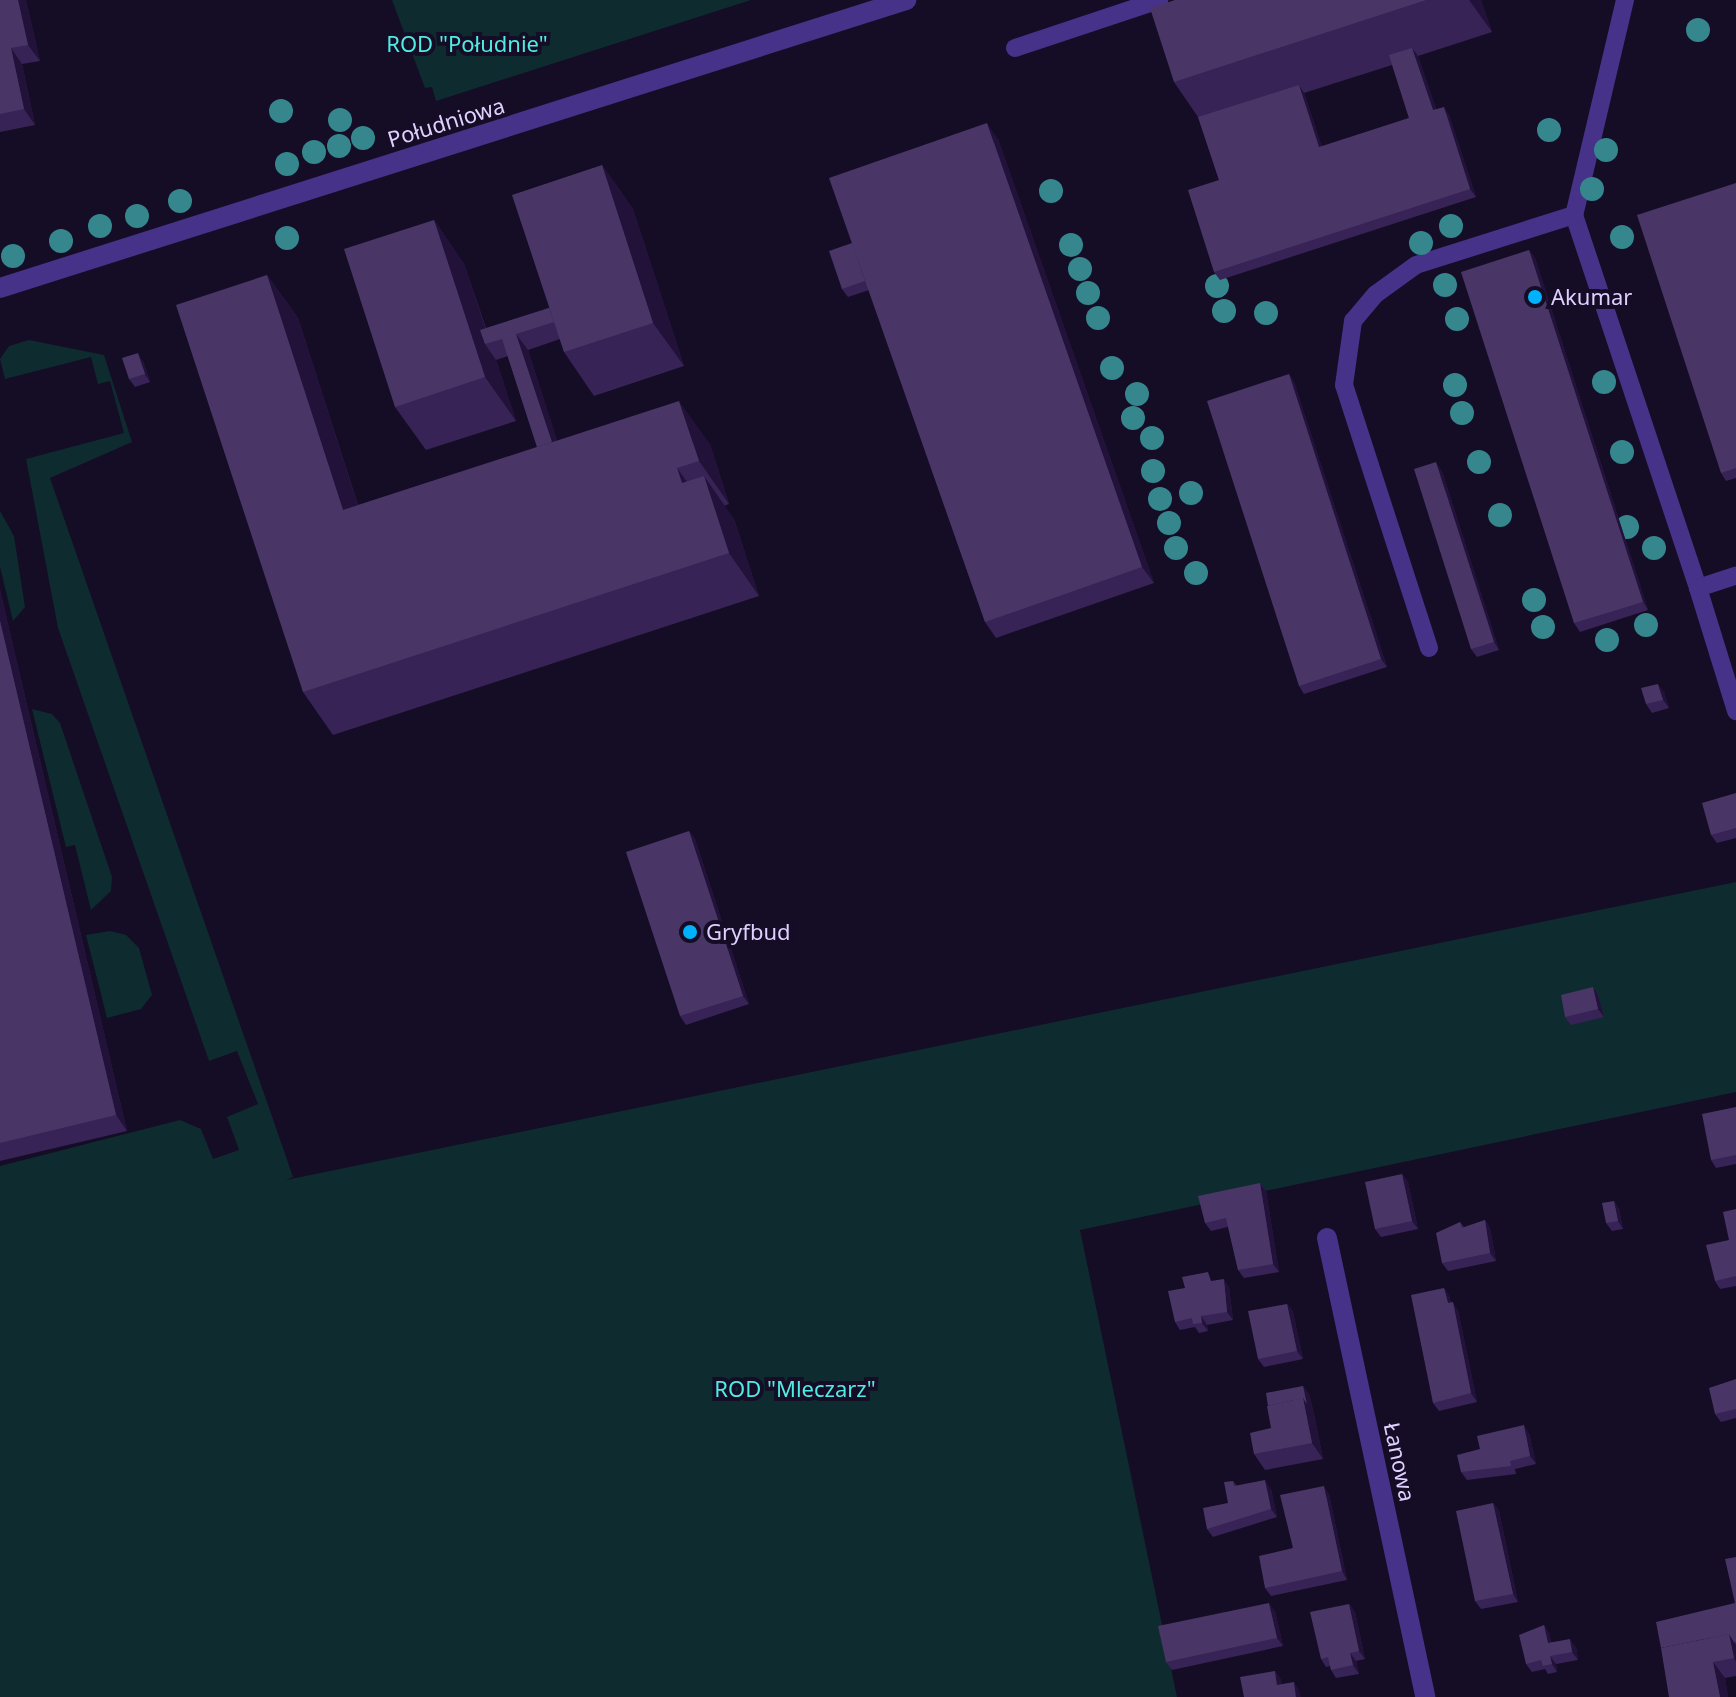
<!DOCTYPE html>
<meta charset="utf-8">
<style>
body{margin:0}
#map{position:relative;width:1736px;height:1697px;overflow:hidden;background:#150c25;font-family:"Noto Sans",sans-serif}
div>[style]{position:absolute}
.green>*{inset:0;background:#0e2b30}
.service>*{height:18px;margin:-9px;padding:0 9px;transform-origin:9px;border-radius:9px;background:#463289}
.minor>*{height:20px;margin:-10px;padding:0 10px;transform-origin:10px;border-radius:10px;background:#463289}
.trees>*{width:24px;height:24px;margin:-12px;border-radius:50%;background:#35878d}
.wall>*{inset:0;background:#372355}
.shaded-wall>*{inset:0;background:#22123a}
.building>*{inset:0;background:#493667}
.dots>*{width:22px;height:22px;translate:-50% -50%;box-sizing:border-box;border:4px solid #150c25;border-radius:50%}
span{translate:-50% -50%;white-space:nowrap;text-align:center;line-height:1.15;-webkit-text-stroke:8px #150c25;paint-order:stroke}
.park-label{font-size:22px;color:#50ebe2}
.street-label{font-size:22px;color:#dfd0ff}
.poi-label{font-size:22px;color:#dfd0ff}
.left{translate:0 -50%;text-align:left}
</style>
<div id="map">
<div class="green">
<div style="clip-path:polygon(392px 0,751px 0,436px 101px,432px 87px,425px 88px)"></div>
<div style="clip-path:polygon(29px 340px,104px 355px,132px 442px,50px 478px,293px 1177px,286px 1180px,1736px 882px,1736px 1092px,1080px 1230px,1177px 1697px,0 1697px,0 1166px,180px 1120px,201px 1129px,213px 1159px,239px 1150px,227px 1117px,258px 1104px,237px 1051px,209px 1061px,58px 628px,26px 459px,124px 433px,110px 381px,98px 384px,91px 357px,5px 379px,0 359px,9px 346px)"></div>
<div style="clip-path:polygon(0 511px,14px 536px,25px 607px,13px 621px,0 567px)"></div>
<div style="clip-path:polygon(32px 709px,52px 714px,60px 723px,112px 877px,111px 891px,91px 910px,75px 845px,66px 847px)"></div>
<div style="clip-path:polygon(110px 931px,126px 935px,139px 948px,152px 995px,141px 1009px,107px 1018px,86px 935px)"></div>
</div>
<div class="service">
<div style="left:1625px;top:0;width:221px;rotate:103.3deg"></div>
<div style="left:1574px;top:215px;width:393px;rotate:71.6deg"></div>
<div style="left:1698px;top:588px;width:40px;rotate:-18deg"></div>
<div style="left:1015px;top:48px;width:152px;rotate:-18.4deg"></div>
<div style="left:1698px;top:588px;width:129px;rotate:72.8deg"></div>
<div style="left:1429px;top:648px;width:276px;rotate:-107.9deg"></div>
<div style="left:1344px;top:385px;width:65px;rotate:-82deg"></div>
<div style="left:1353px;top:321px;width:35px;rotate:-50deg"></div>
<div style="left:1376px;top:294px;width:49px;rotate:-35.9deg"></div>
<div style="left:1416px;top:265px;width:166px;rotate:-17.6deg"></div>
</div>
<div class="minor">
<div style="left:0;top:288px;width:951px;rotate:-17.63deg"></div>
<div style="left:1327px;top:1238px;width:469px;rotate:77.9deg"></div>
</div>
<div class="trees">
<div style="left:1698px;top:30px"></div>
<div style="left:281px;top:111px"></div>
<div style="left:340px;top:120px"></div>
<div style="left:1549px;top:130px"></div>
<div style="left:363px;top:138px"></div>
<div style="left:339px;top:146px"></div>
<div style="left:1606px;top:150px"></div>
<div style="left:314px;top:152px"></div>
<div style="left:287px;top:164px"></div>
<div style="left:1592px;top:189px"></div>
<div style="left:1051px;top:191px"></div>
<div style="left:180px;top:201px"></div>
<div style="left:137px;top:216px"></div>
<div style="left:100px;top:226px"></div>
<div style="left:1451px;top:226px"></div>
<div style="left:1622px;top:237px"></div>
<div style="left:287px;top:238px"></div>
<div style="left:61px;top:241px"></div>
<div style="left:1421px;top:243px"></div>
<div style="left:1071px;top:245px"></div>
<div style="left:13px;top:256px"></div>
<div style="left:1080px;top:269px"></div>
<div style="left:1445px;top:285px"></div>
<div style="left:1217px;top:286px"></div>
<div style="left:1088px;top:293px"></div>
<div style="left:1224px;top:311px"></div>
<div style="left:1266px;top:313px"></div>
<div style="left:1098px;top:318px"></div>
<div style="left:1457px;top:319px"></div>
<div style="left:1112px;top:368px"></div>
<div style="left:1604px;top:382px"></div>
<div style="left:1455px;top:385px"></div>
<div style="left:1137px;top:394px"></div>
<div style="left:1462px;top:413px"></div>
<div style="left:1133px;top:418px"></div>
<div style="left:1152px;top:438px"></div>
<div style="left:1622px;top:452px"></div>
<div style="left:1479px;top:462px"></div>
<div style="left:1153px;top:471px"></div>
<div style="left:1191px;top:493px"></div>
<div style="left:1160px;top:499px"></div>
<div style="left:1500px;top:515px"></div>
<div style="left:1169px;top:523px"></div>
<div style="left:1627px;top:527px"></div>
<div style="left:1176px;top:548px"></div>
<div style="left:1654px;top:548px"></div>
<div style="left:1196px;top:573px"></div>
<div style="left:1534px;top:600px"></div>
<div style="left:1646px;top:625px"></div>
<div style="left:1543px;top:627px"></div>
<div style="left:1607px;top:640px"></div>
</div>
<div class="wall">
<div style="clip-path:polygon(0 0,26px 0,40px 61px,22px 64px,35px 125px,0 132px)"></div>
<div style="clip-path:polygon(evenodd,1175px 0,1481px 0,1492px 32px,1418px 56px,1436px 109px,1449px 115px,1476px 197px,1220px 280px,1214px 272px,1219px 180px,1198px 117px,1174px 82px,1175px 0,1392px 65px,1409px 118px,1322px 147px,1304px 93px,1392px 65px)"></div>
<div style="clip-path:polygon(998px 139px,1154px 583px,996px 638px,985px 622px,869px 290px,848px 297px,842px 289px,852px 243px)"></div>
<div style="clip-path:polygon(602px 165px,633px 209px,684px 366px,594px 396px,564px 352px,560px 339px,528px 350px,557px 441px,710px 444px,729px 504px,724px 506px,734px 519px,759px 596px,333px 735px,303px 692px,267px 275px,298px 318px,358px 505px,537px 447px,508px 356px,496px 360px,516px 421px,426px 450px,395px 407px,434px 220px,464px 264px,486px 328px,549px 308px)"></div>
<div style="clip-path:polygon(1736px 183px,1736px 478px,1726px 481px,1721px 473px)"></div>
<div style="clip-path:polygon(1529px 250px,1535px 258px,1648px 610px,1580px 632px,1574px 623px)"></div>
<div style="clip-path:polygon(143px 361px,150px 382px,135px 387px,129px 379px)"></div>
<div style="clip-path:polygon(1289px 374px,1294px 382px,1387px 667px,1304px 694px,1299px 686px)"></div>
<div style="clip-path:polygon(1442px 471px,1499px 650px,1477px 657px,1471px 649px)"></div>
<div style="clip-path:polygon(0 590px,127px 1131px,0 1161px)"></div>
<div style="clip-path:polygon(1664px 692px,1669px 708px,1652px 713px,1646px 704px)"></div>
<div style="clip-path:polygon(1736px 793px,1736px 838px,1717px 843px,1711px 835px)"></div>
<div style="clip-path:polygon(689px 831px,695px 839px,749px 1004px,686px 1025px,680px 1016px)"></div>
<div style="clip-path:polygon(1593px 987px,1598px 995px,1604px 1017px,1571px 1025px,1565px 1017px)"></div>
<div style="clip-path:polygon(1736px 1107px,1736px 1164px,1716px 1168px,1711px 1160px)"></div>
<div style="clip-path:polygon(1402px 1174px,1408px 1182px,1418px 1229px,1381px 1237px,1375px 1229px)"></div>
<div style="clip-path:polygon(1260px 1183px,1266px 1191px,1279px 1272px,1244px 1278px,1238px 1270px,1228px 1227px,1211px 1231px,1205px 1223px)"></div>
<div style="clip-path:polygon(1614px 1201px,1619px 1209px,1623px 1229px,1612px 1231px,1606px 1223px)"></div>
<div style="clip-path:polygon(1736px 1209px,1736px 1286px,1720px 1289px,1715px 1281px,1729px 1240px)"></div>
<div style="clip-path:polygon(1485px 1220px,1490px 1228px,1496px 1261px,1448px 1271px,1442px 1263px,1460px 1222px,1464px 1227px)"></div>
<div style="clip-path:polygon(1214px 1281px,1229px 1287px,1233px 1320px,1207px 1325px,1208px 1331px,1199px 1333px,1195px 1327px,1180px 1330px,1175px 1322px)"></div>
<div style="clip-path:polygon(1444px 1288px,1449px 1296px,1451px 1302px,1458px 1310px,1477px 1402px,1439px 1411px,1433px 1403px)"></div>
<div style="clip-path:polygon(1287px 1304px,1293px 1312px,1303px 1359px,1264px 1367px,1258px 1359px)"></div>
<div style="clip-path:polygon(1736px 1379px,1736px 1418px,1721px 1422px,1715px 1414px)"></div>
<div style="clip-path:polygon(1303px 1386px,1309px 1394px,1314px 1414px,1323px 1459px,1265px 1470px,1254px 1454px,1271px 1428px)"></div>
<div style="clip-path:polygon(1529px 1433px,1536px 1464px,1515px 1469px,1516px 1474px,1467px 1480px,1461px 1472px,1480px 1449px)"></div>
<div style="clip-path:polygon(1233px 1481px,1237px 1486px,1271px 1489px,1277px 1517px,1213px 1537px,1207px 1529px,1228px 1503px)"></div>
<div style="clip-path:polygon(1329px 1494px,1347px 1580px,1271px 1596px,1265px 1588px)"></div>
<div style="clip-path:polygon(1493px 1503px,1499px 1511px,1518px 1602px,1481px 1609px,1475px 1601px)"></div>
<div style="clip-path:polygon(1736px 1557px,1736px 1676px,1725px 1678px,1728px 1697px,1669px 1697px,1735px 1603px)"></div>
<div style="clip-path:polygon(1349px 1604px,1355px 1612px,1365px 1659px,1356px 1661px,1359px 1674px,1336px 1678px,1331px 1670px,1330px 1666px,1326px 1667px,1321px 1659px)"></div>
<div style="clip-path:polygon(1275px 1611px,1283px 1646px,1172px 1670px,1166px 1662px)"></div>
<div style="clip-path:polygon(1544px 1625px,1549px 1633px,1551px 1642px,1576px 1647px,1578px 1660px,1556px 1664px,1557px 1672px,1548px 1674px,1545px 1669px,1532px 1672px,1526px 1664px)"></div>
</div>
<div class="shaded-wall">
<div style="clip-path:polygon(18px 0,26px 0,40px 61px,28px 45px)"></div>
<div style="clip-path:polygon(1469px 0,1481px 0,1492px 32px)"></div>
<div style="clip-path:polygon(11px 48px,22px 64px,35px 125px,24px 109px)"></div>
<div style="clip-path:polygon(1412px 48px,1418px 56px,1439px 118px,1433px 110px)"></div>
<div style="clip-path:polygon(1299px 85px,1304px 93px,1325px 156px,1319px 147px)"></div>
<div style="clip-path:polygon(1444px 107px,1449px 115px,1476px 197px,1470px 189px)"></div>
<div style="clip-path:polygon(987px 123px,998px 139px,1154px 583px,1142px 567px)"></div>
<div style="clip-path:polygon(602px 165px,633px 209px,684px 366px,653px 323px)"></div>
<div style="clip-path:polygon(434px 220px,464px 264px,490px 342px,485px 344px,496px 360px,516px 421px,485px 377px)"></div>
<div style="clip-path:polygon(1529px 250px,1535px 258px,1648px 610px,1643px 602px)"></div>
<div style="clip-path:polygon(267px 275px,298px 318px,373px 553px,343px 510px)"></div>
<div style="clip-path:polygon(516px 334px,528px 350px,573px 489px,561px 473px)"></div>
<div style="clip-path:polygon(138px 353px,143px 361px,150px 382px,145px 374px)"></div>
<div style="clip-path:polygon(1289px 374px,1294px 382px,1387px 667px,1381px 659px)"></div>
<div style="clip-path:polygon(679px 401px,710px 444px,729px 504px,699px 461px)"></div>
<div style="clip-path:polygon(1436px 462px,1442px 471px,1499px 650px,1494px 642px)"></div>
<div style="clip-path:polygon(677px 468px,708px 511px,682px 483px)"></div>
<div style="clip-path:polygon(704px 476px,734px 519px,759px 596px,729px 553px)"></div>
<div style="clip-path:polygon(0 590px,127px 1131px,116px 1115px,0 621px)"></div>
<div style="clip-path:polygon(1658px 684px,1664px 692px,1669px 708px,1663px 700px)"></div>
<div style="clip-path:polygon(689px 831px,695px 839px,749px 1004px,743px 996px)"></div>
<div style="clip-path:polygon(1593px 987px,1598px 995px,1604px 1017px,1598px 1009px)"></div>
<div style="clip-path:polygon(1402px 1174px,1408px 1182px,1418px 1229px,1412px 1221px)"></div>
<div style="clip-path:polygon(1260px 1183px,1266px 1191px,1279px 1272px,1273px 1264px)"></div>
<div style="clip-path:polygon(1614px 1201px,1619px 1209px,1623px 1229px,1618px 1221px)"></div>
<div style="clip-path:polygon(1485px 1220px,1490px 1228px,1496px 1261px,1490px 1253px)"></div>
<div style="clip-path:polygon(1224px 1279px,1229px 1287px,1233px 1320px,1227px 1312px)"></div>
<div style="clip-path:polygon(1444px 1288px,1449px 1296px,1453px 1311px,1448px 1303px)"></div>
<div style="clip-path:polygon(1453px 1302px,1458px 1310px,1477px 1402px,1471px 1393px)"></div>
<div style="clip-path:polygon(1287px 1304px,1293px 1312px,1303px 1359px,1297px 1351px)"></div>
<div style="clip-path:polygon(1201px 1316px,1207px 1325px,1208px 1331px,1202px 1323px)"></div>
<div style="clip-path:polygon(1303px 1386px,1309px 1394px,1314px 1414px,1323px 1459px,1312px 1443px,1303px 1398px)"></div>
<div style="clip-path:polygon(1524px 1425px,1529px 1433px,1536px 1464px,1530px 1456px)"></div>
<div style="clip-path:polygon(1265px 1480px,1271px 1489px,1277px 1517px,1271px 1509px)"></div>
<div style="clip-path:polygon(1324px 1486px,1329px 1494px,1347px 1580px,1342px 1571px)"></div>
<div style="clip-path:polygon(1493px 1503px,1499px 1511px,1518px 1602px,1513px 1594px)"></div>
<div style="clip-path:polygon(1269px 1603px,1275px 1611px,1283px 1646px,1277px 1638px)"></div>
<div style="clip-path:polygon(1349px 1604px,1355px 1612px,1365px 1659px,1359px 1651px)"></div>
<div style="clip-path:polygon(1544px 1625px,1549px 1633px,1553px 1651px,1548px 1643px)"></div>
<div style="clip-path:polygon(1729px 1634px,1736px 1645px,1736px 1662px,1734px 1658px)"></div>
<div style="clip-path:polygon(1570px 1639px,1576px 1647px,1578px 1660px,1572px 1652px)"></div>
<div style="clip-path:polygon(1350px 1653px,1356px 1661px,1359px 1674px,1353px 1665px)"></div>
<div style="clip-path:polygon(1550px 1656px,1556px 1664px,1557px 1672px,1552px 1664px)"></div>
<div style="clip-path:polygon(1713px 1662px,1725px 1678px,1728px 1697px,1720px 1697px)"></div>
<div style="clip-path:polygon(1275px 1671px,1281px 1679px,1283px 1693px,1277px 1685px)"></div>
<div style="clip-path:polygon(1294px 1682px,1299px 1690px,1301px 1697px,1296px 1697px)"></div>
</div>
<div class="building">
<div style="clip-path:polygon(0 0,18px 0,28px 45px,11px 48px,24px 109px,0 114px)"></div>
<div style="clip-path:polygon(1175px 0,1426px 0,1174px 82px,1150px 8px)"></div>
<div style="clip-path:polygon(1412px 48px,1433px 110px,1444px 107px,1470px 189px,1214px 272px,1188px 190px,1219px 180px,1198px 117px,1299px 85px,1319px 147px,1409px 118px,1389px 55px)"></div>
<div style="clip-path:polygon(987px 123px,1142px 567px,985px 622px,829px 178px)"></div>
<div style="clip-path:polygon(602px 165px,653px 323px,564px 352px,512px 195px)"></div>
<div style="clip-path:polygon(1736px 183px,1736px 468px,1721px 473px,1637px 215px)"></div>
<div style="clip-path:polygon(434px 220px,485px 377px,395px 407px,344px 249px)"></div>
<div style="clip-path:polygon(852px 243px,865px 281px,842px 289px,829px 251px)"></div>
<div style="clip-path:polygon(1529px 250px,1643px 602px,1574px 623px,1461px 272px)"></div>
<div style="clip-path:polygon(267px 275px,343px 510px,679px 401px,699px 461px,677px 468px,682px 483px,704px 476px,729px 553px,303px 692px,176px 305px)"></div>
<div style="clip-path:polygon(549px 308px,554px 322px,516px 334px,552px 442px,537px 447px,502px 339px,485px 344px,480px 330px)"></div>
<div style="clip-path:polygon(138px 353px,145px 374px,129px 379px,122px 358px)"></div>
<div style="clip-path:polygon(1289px 374px,1381px 659px,1299px 686px,1207px 401px)"></div>
<div style="clip-path:polygon(1436px 462px,1494px 642px,1471px 649px,1414px 469px)"></div>
<div style="clip-path:polygon(0 621px,116px 1115px,0 1143px)"></div>
<div style="clip-path:polygon(1658px 684px,1663px 700px,1646px 704px,1641px 688px)"></div>
<div style="clip-path:polygon(1736px 793px,1736px 828px,1711px 835px,1702px 803px)"></div>
<div style="clip-path:polygon(689px 831px,743px 996px,680px 1016px,626px 852px)"></div>
<div style="clip-path:polygon(1593px 987px,1598px 1009px,1565px 1017px,1561px 995px)"></div>
<div style="clip-path:polygon(1736px 1107px,1736px 1155px,1711px 1160px,1702px 1114px)"></div>
<div style="clip-path:polygon(1402px 1174px,1412px 1221px,1375px 1229px,1365px 1182px)"></div>
<div style="clip-path:polygon(1260px 1183px,1273px 1264px,1238px 1270px,1226px 1218px,1205px 1223px,1198px 1196px)"></div>
<div style="clip-path:polygon(1614px 1201px,1618px 1221px,1606px 1223px,1602px 1203px)"></div>
<div style="clip-path:polygon(1736px 1209px,1736px 1276px,1715px 1281px,1706px 1245px,1729px 1240px,1723px 1212px)"></div>
<div style="clip-path:polygon(1485px 1220px,1490px 1253px,1442px 1263px,1436px 1233px,1460px 1222px,1462px 1228px)"></div>
<div style="clip-path:polygon(1208px 1272px,1211px 1281px,1224px 1279px,1227px 1312px,1201px 1316px,1202px 1323px,1193px 1324px,1192px 1318px,1175px 1322px,1168px 1291px,1185px 1288px,1182px 1277px)"></div>
<div style="clip-path:polygon(1444px 1288px,1448px 1303px,1453px 1302px,1471px 1393px,1433px 1403px,1411px 1295px)"></div>
<div style="clip-path:polygon(1287px 1304px,1297px 1351px,1258px 1359px,1248px 1311px)"></div>
<div style="clip-path:polygon(1736px 1379px,1736px 1409px,1715px 1414px,1709px 1388px)"></div>
<div style="clip-path:polygon(1303px 1386px,1307px 1404px,1303px 1398px,1268px 1406px,1266px 1393px)"></div>
<div style="clip-path:polygon(1303px 1398px,1312px 1443px,1254px 1454px,1250px 1433px,1271px 1428px,1267px 1406px)"></div>
<div style="clip-path:polygon(1524px 1425px,1530px 1456px,1510px 1461px,1511px 1466px,1461px 1472px,1457px 1455px,1480px 1449px,1477px 1436px)"></div>
<div style="clip-path:polygon(1265px 1480px,1271px 1509px,1207px 1529px,1203px 1508px,1228px 1503px,1224px 1482px,1233px 1481px,1234px 1486px)"></div>
<div style="clip-path:polygon(1324px 1486px,1342px 1571px,1265px 1588px,1259px 1556px,1293px 1548px,1280px 1495px)"></div>
<div style="clip-path:polygon(1493px 1503px,1513px 1594px,1475px 1601px,1456px 1511px)"></div>
<div style="clip-path:polygon(1736px 1557px,1736px 1642px,1734px 1642px,1729px 1634px,1661px 1648px,1656px 1622px,1735px 1603px,1725px 1559px)"></div>
<div style="clip-path:polygon(1269px 1603px,1277px 1638px,1166px 1662px,1158px 1626px)"></div>
<div style="clip-path:polygon(1349px 1604px,1359px 1651px,1350px 1653px,1353px 1665px,1331px 1670px,1328px 1657px,1321px 1659px,1310px 1612px)"></div>
<div style="clip-path:polygon(1544px 1625px,1548px 1643px,1570px 1639px,1572px 1652px,1550px 1656px,1552px 1664px,1543px 1666px,1541px 1660px,1526px 1664px,1519px 1635px)"></div>
<div style="clip-path:polygon(1729px 1634px,1734px 1658px,1713px 1662px,1720px 1697px,1669px 1697px,1661px 1648px)"></div>
<div style="clip-path:polygon(1275px 1671px,1277px 1685px,1294px 1682px,1296px 1697px,1244px 1697px,1240px 1677px)"></div>
</div>
<div class="dots">
<div style="left:1535px;top:297px;background:#00b2fb"></div>
<div style="left:690px;top:932px;background:#00b2fb"></div>
</div>
<div class="park-label">
<span style="left:467px;top:44px">ROD "Południe"</span>
<span style="left:795px;top:1389px">ROD "Mleczarz"</span>
</div>
<div class="street-label">
<span style="left:446px;top:122px;rotate:-17deg">Południowa</span>
<span style="left:1400px;top:1462px;rotate:78deg">Łanowa</span>
</div>
<div class="poi-label">
<span class="left" style="left:1551px;top:297px">Akumar</span>
<span class="left" style="left:706px;top:932px">Gryfbud</span>
</div>
</div>
